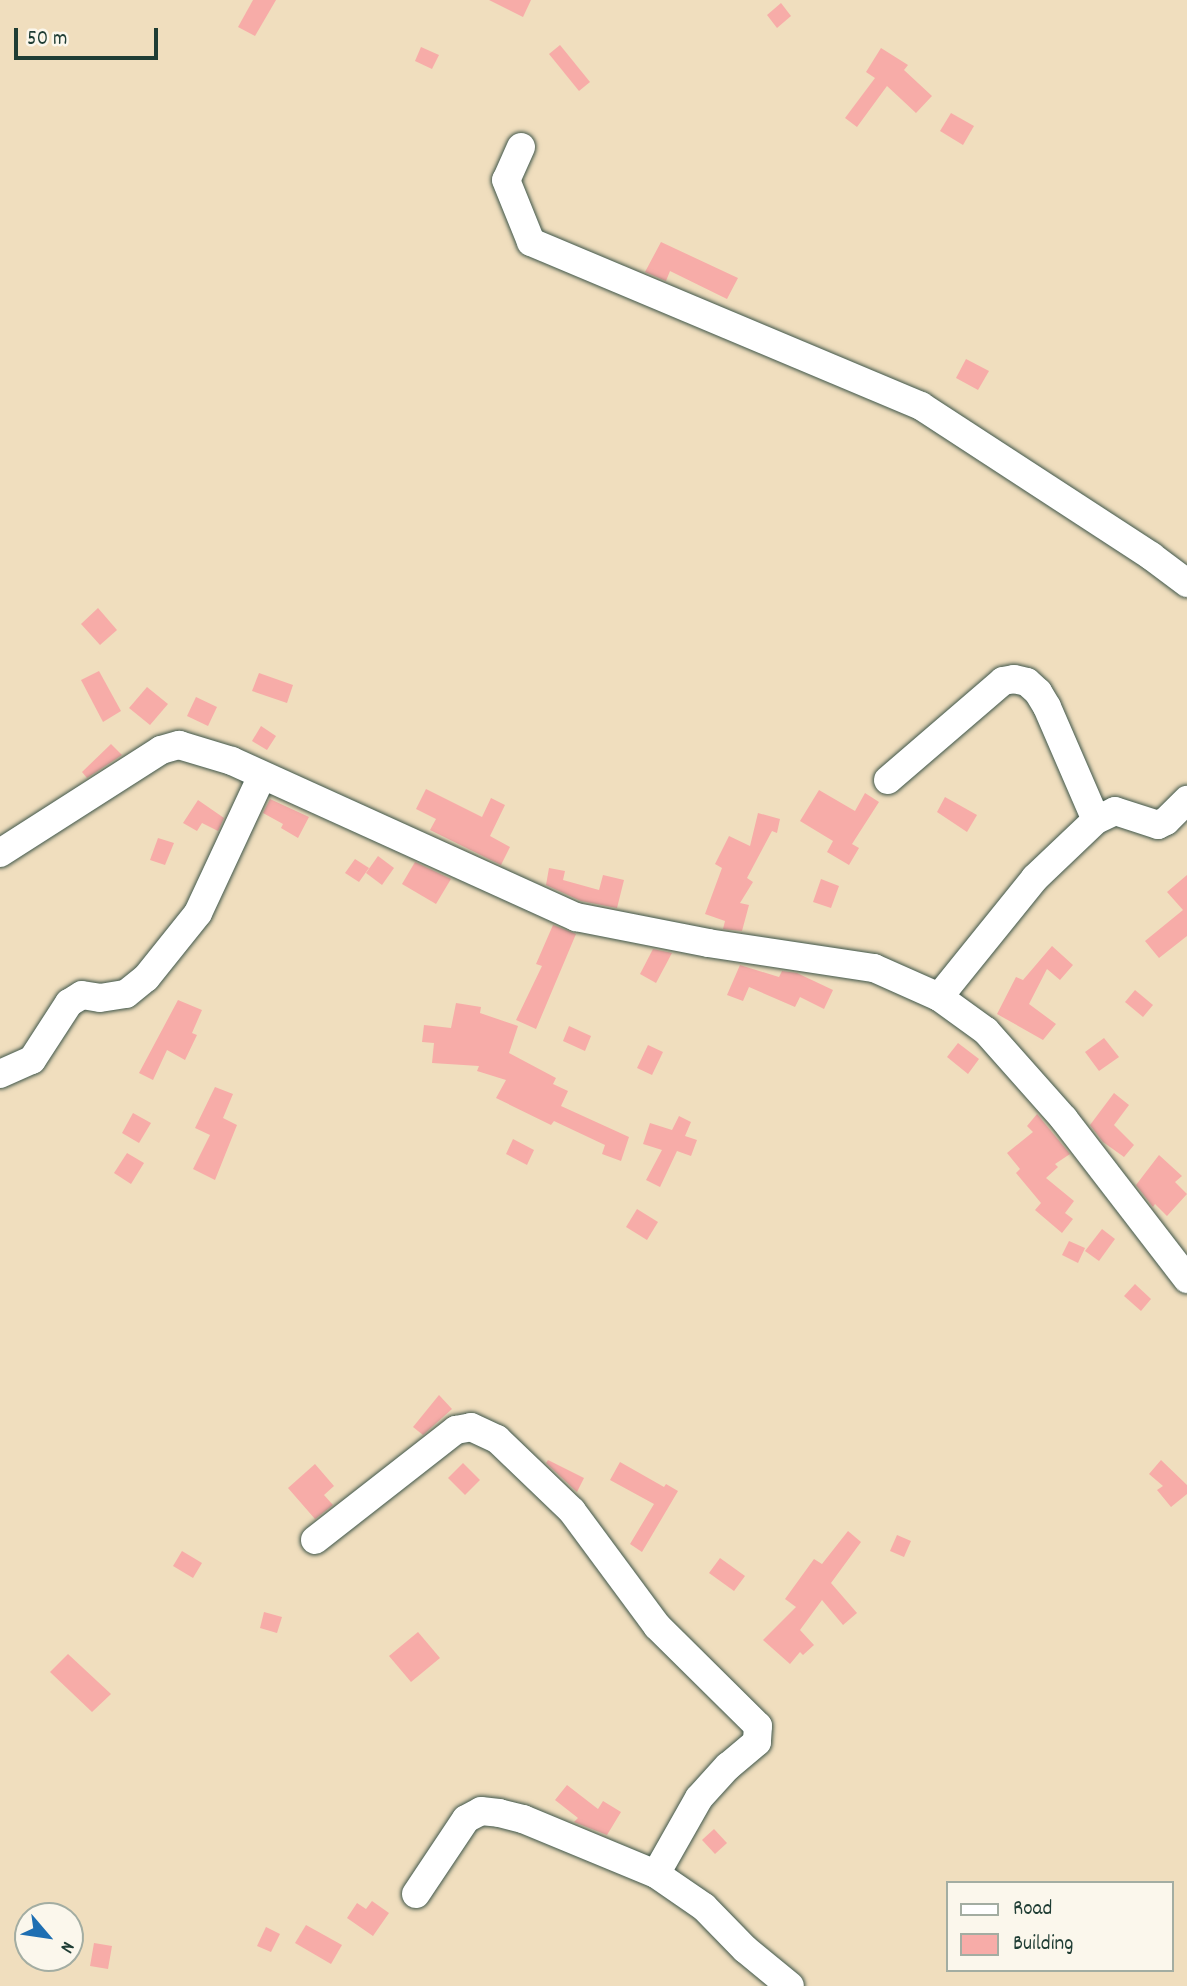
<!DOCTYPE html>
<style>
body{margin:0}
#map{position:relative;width:1187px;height:1986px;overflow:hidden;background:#f0debe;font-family:Dekko,sans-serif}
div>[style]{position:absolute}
.building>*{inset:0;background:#f7aca8}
.roads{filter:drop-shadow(0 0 2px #3e5549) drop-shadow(0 0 2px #3e5549)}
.minor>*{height:28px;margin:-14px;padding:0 14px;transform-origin:14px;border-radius:14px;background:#fff}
span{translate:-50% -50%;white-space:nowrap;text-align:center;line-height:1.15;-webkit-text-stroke:5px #fbf7ec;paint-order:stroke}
.legend{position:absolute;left:946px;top:1881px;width:228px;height:91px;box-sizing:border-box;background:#fbf7ec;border:2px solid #a3ada2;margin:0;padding:9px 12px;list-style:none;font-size:21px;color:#1f3d34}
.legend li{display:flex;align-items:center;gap:14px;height:35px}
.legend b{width:35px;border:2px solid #a3ada2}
.north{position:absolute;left:14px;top:1902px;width:70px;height:70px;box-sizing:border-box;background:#fbf7ec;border:2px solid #a3ada2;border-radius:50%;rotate:119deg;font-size:19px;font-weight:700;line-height:28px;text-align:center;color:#1f3d34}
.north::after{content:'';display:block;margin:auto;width:24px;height:32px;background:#1f6fb2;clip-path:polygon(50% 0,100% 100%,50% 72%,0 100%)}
.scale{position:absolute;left:14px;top:28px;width:144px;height:32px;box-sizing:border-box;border:4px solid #1f3d34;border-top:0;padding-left:9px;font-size:21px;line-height:24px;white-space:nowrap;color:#1f3d34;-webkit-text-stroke:5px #fbf7ec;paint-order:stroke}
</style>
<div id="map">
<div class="building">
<div style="clip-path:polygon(253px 0,276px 0,255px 36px,238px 27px)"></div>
<div style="clip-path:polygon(489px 0,531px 0,523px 17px)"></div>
<div style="clip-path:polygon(781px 3px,791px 16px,777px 28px,767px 15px)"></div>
<div style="clip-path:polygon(560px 45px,590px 82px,579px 91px,549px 54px)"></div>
<div style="clip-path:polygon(421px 47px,439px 55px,432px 69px,415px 61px)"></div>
<div style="clip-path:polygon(881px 48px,908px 65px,904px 70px,932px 96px,916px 113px,887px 86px,857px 127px,845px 118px,875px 78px,866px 72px)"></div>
<div style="clip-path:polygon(951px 113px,974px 126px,963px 145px,940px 131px)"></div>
<div style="clip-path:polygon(661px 242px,738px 278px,727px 299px,670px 271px,666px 281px,645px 272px)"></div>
<div style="clip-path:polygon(966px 359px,989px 371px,978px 390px,956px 378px)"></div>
<div style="clip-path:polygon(98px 608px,117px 630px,100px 645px,81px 624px)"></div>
<div style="clip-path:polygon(99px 671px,121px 711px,103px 722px,81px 680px)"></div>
<div style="clip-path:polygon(259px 673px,293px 685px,287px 703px,252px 691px)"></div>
<div style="clip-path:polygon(147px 687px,168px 704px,150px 725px,129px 708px)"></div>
<div style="clip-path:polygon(196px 697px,217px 707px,208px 726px,187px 716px)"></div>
<div style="clip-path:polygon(261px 726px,276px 736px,267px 750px,252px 741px)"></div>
<div style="clip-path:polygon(111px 744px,122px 755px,87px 778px,82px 772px)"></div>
<div style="clip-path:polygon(426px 789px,482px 817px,491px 798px,505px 805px,490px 836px,510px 847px,501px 865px,430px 830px,436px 819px,416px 809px)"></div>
<div style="clip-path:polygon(819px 790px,855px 811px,865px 793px,879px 802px,852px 844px,859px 848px,849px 865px,827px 852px,833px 841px,800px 821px)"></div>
<div style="clip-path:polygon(945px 797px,977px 815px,967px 832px,937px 812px)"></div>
<div style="clip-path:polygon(270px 799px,309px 817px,298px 838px,281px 828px,283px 824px,263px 813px)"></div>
<div style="clip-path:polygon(198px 800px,224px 818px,218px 831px,202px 823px,197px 831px,183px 823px)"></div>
<div style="clip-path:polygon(758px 813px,780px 819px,777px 833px,772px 831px,747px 878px,753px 882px,740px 903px,749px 905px,742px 931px,723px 929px,725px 921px,705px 914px,722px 868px,715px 864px,729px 836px,750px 846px)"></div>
<div style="clip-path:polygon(158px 838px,174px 843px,165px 865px,150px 860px)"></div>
<div style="clip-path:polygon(378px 856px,394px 868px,382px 885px,366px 873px)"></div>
<div style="clip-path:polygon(355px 859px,369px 868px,359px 882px,345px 873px)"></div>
<div style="clip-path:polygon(415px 862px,451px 879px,436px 904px,402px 884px)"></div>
<div style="clip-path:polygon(549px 868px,565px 871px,563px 880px,599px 890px,603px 875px,624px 880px,617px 908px,581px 901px,546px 885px)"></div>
<div style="clip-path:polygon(1187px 875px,1187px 936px,1159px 958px,1145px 941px,1183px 910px,1167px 892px)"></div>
<div style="clip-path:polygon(821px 879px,839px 886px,831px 908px,813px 902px)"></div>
<div style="clip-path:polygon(553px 925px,576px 934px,536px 1029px,516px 1020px,542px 966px,536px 964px)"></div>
<div style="clip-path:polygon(1052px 946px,1073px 965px,1060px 980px,1047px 969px,1029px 1004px,1056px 1024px,1043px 1040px,997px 1014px,1016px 977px,1023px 980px)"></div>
<div style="clip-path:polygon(653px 949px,672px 953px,656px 983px,640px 974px)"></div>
<div style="clip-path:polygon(740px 965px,779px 977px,782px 971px,797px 973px,833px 990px,824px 1009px,800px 997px,795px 1007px,749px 987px,743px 1001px,727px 995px)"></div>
<div style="clip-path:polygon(1135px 990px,1153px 1005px,1143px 1017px,1125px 1002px)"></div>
<div style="clip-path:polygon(178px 1000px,202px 1010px,192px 1033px,197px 1035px,185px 1060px,167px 1050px,153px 1080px,139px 1073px)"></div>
<div style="clip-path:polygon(456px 1003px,481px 1007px,480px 1013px,518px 1026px,509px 1053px,556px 1078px,553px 1084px,568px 1091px,561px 1106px,629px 1137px,621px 1161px,602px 1154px,605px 1145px,554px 1121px,551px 1125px,496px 1098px,506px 1080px,477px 1071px,479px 1066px,432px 1063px,434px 1043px,422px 1042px,424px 1025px,451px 1028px)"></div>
<div style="clip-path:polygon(569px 1026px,591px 1036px,585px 1051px,563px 1041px)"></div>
<div style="clip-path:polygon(1104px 1038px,1119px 1057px,1099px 1071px,1085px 1052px)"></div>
<div style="clip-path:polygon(958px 1043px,979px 1059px,968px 1074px,947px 1057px)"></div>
<div style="clip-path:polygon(648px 1045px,663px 1052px,652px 1075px,637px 1068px)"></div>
<div style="clip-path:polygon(215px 1087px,233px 1094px,223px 1118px,237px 1125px,215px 1180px,193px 1169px,210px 1135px,195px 1128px)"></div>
<div style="clip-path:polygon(1114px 1093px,1129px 1105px,1114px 1125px,1134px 1145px,1124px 1157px,1103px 1142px,1090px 1125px)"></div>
<div style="clip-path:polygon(133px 1113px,151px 1123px,139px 1143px,122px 1133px)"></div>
<div style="clip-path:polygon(1037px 1114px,1070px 1154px,1055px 1164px,1058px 1167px,1046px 1178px,1074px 1201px,1065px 1213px,1073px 1219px,1062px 1233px,1035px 1210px,1041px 1203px,1016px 1173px,1020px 1169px,1007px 1153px,1033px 1132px,1027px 1126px)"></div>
<div style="clip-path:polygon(679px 1116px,691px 1122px,685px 1136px,697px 1140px,691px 1156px,677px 1151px,660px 1187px,646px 1180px,662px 1150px,643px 1144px,650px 1123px,672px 1130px)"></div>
<div style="clip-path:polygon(513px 1139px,534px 1150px,527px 1165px,506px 1154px)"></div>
<div style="clip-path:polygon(127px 1153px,144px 1163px,131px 1184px,114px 1173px)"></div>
<div style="clip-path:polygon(1159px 1155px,1182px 1176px,1175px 1182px,1187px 1194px,1167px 1216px,1155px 1204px,1153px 1207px,1136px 1185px)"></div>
<div style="clip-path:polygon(637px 1209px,658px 1222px,647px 1240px,626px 1227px)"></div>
<div style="clip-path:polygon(1102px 1229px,1115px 1239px,1099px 1261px,1085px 1251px)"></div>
<div style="clip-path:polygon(1069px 1241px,1085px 1248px,1078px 1263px,1062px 1255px)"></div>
<div style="clip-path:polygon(1135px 1284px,1151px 1299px,1141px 1311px,1124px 1296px)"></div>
<div style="clip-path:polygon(439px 1395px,452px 1409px,423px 1435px,413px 1427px)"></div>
<div style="clip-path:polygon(548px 1460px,584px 1478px,577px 1492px,546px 1463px)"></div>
<div style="clip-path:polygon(1161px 1460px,1187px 1485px,1187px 1494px,1171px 1507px,1157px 1490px,1163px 1486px,1149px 1474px)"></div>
<div style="clip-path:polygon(620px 1462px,664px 1487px,666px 1484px,678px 1491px,642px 1552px,630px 1544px,654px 1504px,610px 1480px)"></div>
<div style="clip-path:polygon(463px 1463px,480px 1480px,465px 1495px,448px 1478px)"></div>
<div style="clip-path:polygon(315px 1464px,334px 1486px,324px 1495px,333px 1505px,315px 1519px,288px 1488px)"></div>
<div style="clip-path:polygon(848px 1531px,861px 1542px,831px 1583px,857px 1613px,843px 1625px,822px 1600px,800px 1630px,814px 1645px,803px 1655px,800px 1652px,790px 1664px,763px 1640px,796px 1607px,785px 1599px,814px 1559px,822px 1564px)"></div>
<div style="clip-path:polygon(897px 1535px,911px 1541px,904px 1557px,890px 1551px)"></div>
<div style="clip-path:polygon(182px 1551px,202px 1563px,193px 1578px,173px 1566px)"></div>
<div style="clip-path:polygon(720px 1558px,745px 1576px,734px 1591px,709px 1573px)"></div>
<div style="clip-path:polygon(264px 1612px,282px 1617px,277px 1633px,260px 1628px)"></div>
<div style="clip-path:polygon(418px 1632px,440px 1658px,411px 1682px,389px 1656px)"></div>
<div style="clip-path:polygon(68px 1654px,111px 1694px,92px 1712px,50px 1672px)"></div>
<div style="clip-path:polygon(567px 1785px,598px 1809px,603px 1801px,621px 1812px,607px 1835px,574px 1822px,578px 1818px,555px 1800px)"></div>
<div style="clip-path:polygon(714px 1829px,727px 1843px,715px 1854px,702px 1840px)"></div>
<div style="clip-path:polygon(372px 1901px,389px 1913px,373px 1936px,347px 1918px,357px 1903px,366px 1909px)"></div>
<div style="clip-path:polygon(306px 1925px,342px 1945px,331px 1964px,295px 1943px)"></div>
<div style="clip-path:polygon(266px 1927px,280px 1934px,271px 1952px,257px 1946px)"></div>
<div style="clip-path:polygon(94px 1943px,112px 1946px,108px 1969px,90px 1966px)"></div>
</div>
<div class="roads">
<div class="minor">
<div style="left:521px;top:147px;width:36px;rotate:114deg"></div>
<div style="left:506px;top:180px;width:67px;rotate:68deg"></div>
<div style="left:531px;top:242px;width:423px;rotate:22.8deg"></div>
<div style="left:921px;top:406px;width:275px;rotate:33.1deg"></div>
<div style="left:1151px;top:556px;width:45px;rotate:36.9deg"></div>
<div style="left:888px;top:780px;width:152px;rotate:-40.7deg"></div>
<div style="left:1003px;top:681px;width:11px;rotate:-10deg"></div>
<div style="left:1014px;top:679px;width:13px;rotate:13deg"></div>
<div style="left:1027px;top:682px;width:15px;rotate:42deg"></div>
<div style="left:1038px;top:692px;width:17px;rotate:59deg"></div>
<div style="left:1047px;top:707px;width:123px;rotate:66.6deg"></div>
<div style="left:0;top:853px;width:191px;rotate:-32.6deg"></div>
<div style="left:161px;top:750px;width:19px;rotate:-16deg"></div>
<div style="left:179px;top:745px;width:55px;rotate:16.8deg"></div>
<div style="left:232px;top:761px;width:378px;rotate:24.4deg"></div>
<div style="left:576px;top:917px;width:135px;rotate:11.1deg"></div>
<div style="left:708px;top:943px;width:168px;rotate:8.6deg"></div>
<div style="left:874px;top:968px;width:71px;rotate:24deg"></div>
<div style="left:939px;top:997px;width:58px;rotate:35.9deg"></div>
<div style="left:986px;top:1031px;width:118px;rotate:48.4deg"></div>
<div style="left:1064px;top:1119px;width:202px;rotate:52.4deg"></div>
<div style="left:939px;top:997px;width:153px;rotate:-51.1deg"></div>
<div style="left:1035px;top:878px;width:84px;rotate:-43.6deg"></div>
<div style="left:1096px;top:820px;width:21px;rotate:-25deg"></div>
<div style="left:1115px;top:811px;width:45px;rotate:18deg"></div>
<div style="left:1158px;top:825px;width:9px;rotate:-27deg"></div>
<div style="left:1166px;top:821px;width:30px;rotate:-45deg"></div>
<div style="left:0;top:1074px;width:35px;rotate:-24deg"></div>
<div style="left:32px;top:1060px;width:68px;rotate:-57deg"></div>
<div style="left:69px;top:1003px;width:15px;rotate:-32deg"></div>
<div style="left:82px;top:995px;width:18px;rotate:9deg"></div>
<div style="left:100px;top:998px;width:26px;rotate:-9deg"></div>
<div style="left:126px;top:994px;width:26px;rotate:-39deg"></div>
<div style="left:146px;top:978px;width:83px;rotate:-51.3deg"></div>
<div style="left:198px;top:913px;width:151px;rotate:-65deg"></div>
<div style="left:315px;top:1540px;width:179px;rotate:-38deg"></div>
<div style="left:456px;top:1430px;width:15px;rotate:-11deg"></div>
<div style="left:471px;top:1427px;width:29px;rotate:25deg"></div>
<div style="left:497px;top:1439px;width:104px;rotate:43.8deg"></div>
<div style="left:572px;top:1511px;width:143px;rotate:53.5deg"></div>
<div style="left:657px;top:1626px;width:142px;rotate:44.7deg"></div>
<div style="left:758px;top:1726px;width:16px;rotate:94deg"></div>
<div style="left:757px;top:1742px;width:38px;rotate:140deg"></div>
<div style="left:728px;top:1766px;width:43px;rotate:132.2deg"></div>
<div style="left:699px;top:1798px;width:87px;rotate:119.5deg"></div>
<div style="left:416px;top:1894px;width:90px;rotate:-56.3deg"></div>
<div style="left:466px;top:1819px;width:17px;rotate:-28deg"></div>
<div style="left:481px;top:1811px;width:18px;rotate:6deg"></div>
<div style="left:499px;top:1813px;width:25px;rotate:14deg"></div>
<div style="left:523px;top:1819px;width:144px;rotate:22.5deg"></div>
<div style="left:656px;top:1874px;width:58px;rotate:34.5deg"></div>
<div style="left:704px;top:1907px;width:59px;rotate:45.7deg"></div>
<div style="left:745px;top:1949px;width:58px;rotate:39.4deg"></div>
</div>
</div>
<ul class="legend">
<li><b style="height:9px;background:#fff"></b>Road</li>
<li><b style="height:19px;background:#f7aca8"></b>Building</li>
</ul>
<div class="north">N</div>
<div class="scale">50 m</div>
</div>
